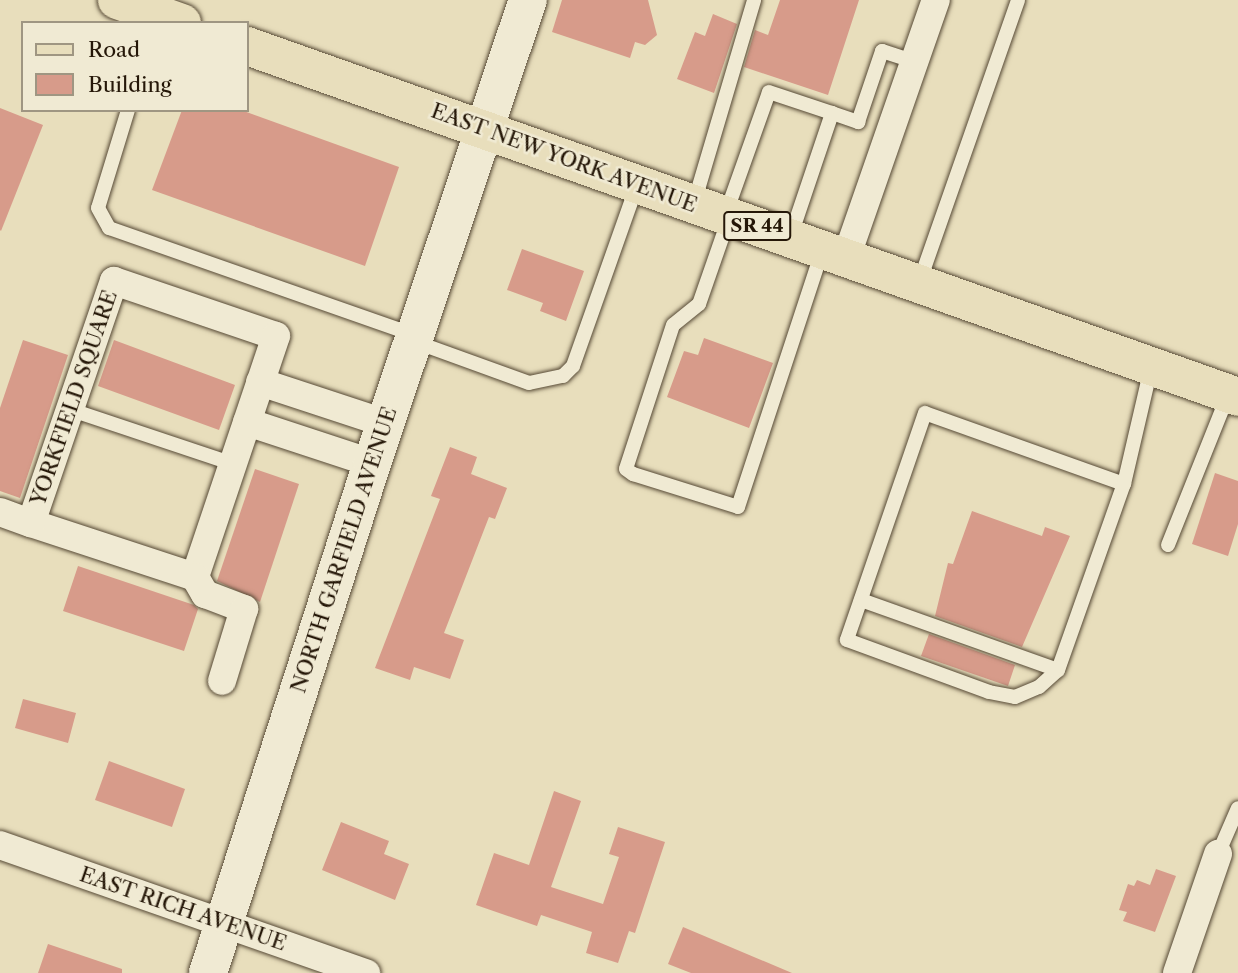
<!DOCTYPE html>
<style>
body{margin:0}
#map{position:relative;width:1238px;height:973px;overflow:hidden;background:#e8debc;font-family:"Libre Caslon Text",serif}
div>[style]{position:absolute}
.building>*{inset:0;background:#d79b8a}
.roads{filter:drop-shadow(0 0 2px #564935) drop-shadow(0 0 2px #564935)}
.lane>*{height:14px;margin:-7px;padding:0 7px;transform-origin:7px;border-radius:7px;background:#f0ead3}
.street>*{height:28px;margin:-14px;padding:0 14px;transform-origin:14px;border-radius:14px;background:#f0ead3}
.secondary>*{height:38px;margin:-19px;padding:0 19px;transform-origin:19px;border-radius:19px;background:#f0ead3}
.primary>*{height:38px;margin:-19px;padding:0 19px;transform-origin:19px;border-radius:19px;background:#e8debc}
span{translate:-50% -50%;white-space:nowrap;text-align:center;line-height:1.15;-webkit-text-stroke:5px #f0ead3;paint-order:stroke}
.shield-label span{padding:2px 5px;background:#f0ead3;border:2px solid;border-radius:5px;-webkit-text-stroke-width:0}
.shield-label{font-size:19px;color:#251708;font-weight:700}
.street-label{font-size:21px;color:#251708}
.legend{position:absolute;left:21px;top:21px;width:228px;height:91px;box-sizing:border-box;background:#f0ead3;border:2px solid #9f9682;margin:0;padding:9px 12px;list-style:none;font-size:21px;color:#251708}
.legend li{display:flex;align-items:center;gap:14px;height:35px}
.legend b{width:35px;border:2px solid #9f9682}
</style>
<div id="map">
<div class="building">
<div style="clip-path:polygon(562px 0,648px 0,657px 35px,645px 45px,635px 42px,630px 58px,552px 32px)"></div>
<div style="clip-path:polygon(780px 0,859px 0,828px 95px,744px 67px,755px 30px,768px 35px)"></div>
<div style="clip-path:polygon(713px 14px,737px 24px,714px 93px,677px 79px,695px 32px,705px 36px)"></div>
<div style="clip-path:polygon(0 108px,43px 125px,1px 231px,0 230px)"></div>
<div style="clip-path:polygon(182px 110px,241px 110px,399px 167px,365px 266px,152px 190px)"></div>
<div style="clip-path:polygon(522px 249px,584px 271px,566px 321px,540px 311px,543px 303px,507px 290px)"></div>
<div style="clip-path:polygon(704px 338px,773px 363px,749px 428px,667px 397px,684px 351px,698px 355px)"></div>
<div style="clip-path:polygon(23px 340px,68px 355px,20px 498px,0 491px,0 408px)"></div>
<div style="clip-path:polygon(114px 340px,235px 385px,219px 430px,98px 386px)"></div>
<div style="clip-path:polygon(450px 447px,477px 457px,471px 474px,507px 488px,495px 519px,489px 517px,444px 633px,464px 640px,450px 679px,414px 667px,410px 680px,375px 668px,440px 499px,431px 496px)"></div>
<div style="clip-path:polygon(255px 469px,299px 484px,260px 602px,217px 581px)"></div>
<div style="clip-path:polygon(1215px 473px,1238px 481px,1238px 524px,1228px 556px,1192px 544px)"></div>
<div style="clip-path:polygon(972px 511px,1042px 536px,1045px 527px,1070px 536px,1022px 647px,935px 616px,948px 563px,953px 564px)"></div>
<div style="clip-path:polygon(78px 566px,194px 605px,198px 609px,184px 651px,63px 611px)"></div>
<div style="clip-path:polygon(929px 634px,1015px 665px,1008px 686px,921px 656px)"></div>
<div style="clip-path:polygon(23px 699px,76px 713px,68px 743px,15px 728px)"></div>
<div style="clip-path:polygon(109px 761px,185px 789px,172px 827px,95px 800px)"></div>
<div style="clip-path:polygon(554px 791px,581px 801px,551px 887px,603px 904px,619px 857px,609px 854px,618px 827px,665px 842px,635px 933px,629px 931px,618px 963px,586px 953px,592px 932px,541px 915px,537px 926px,476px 905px,494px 853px,529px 865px)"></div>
<div style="clip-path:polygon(341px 822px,389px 841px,384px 854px,409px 864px,395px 900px,322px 870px)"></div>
<div style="clip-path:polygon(1156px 869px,1176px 876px,1155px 932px,1123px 921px,1127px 912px,1119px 910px,1128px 884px,1134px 886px,1137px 880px,1150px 885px)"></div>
<div style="clip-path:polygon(683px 927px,792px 973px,691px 973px,668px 964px)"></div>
<div style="clip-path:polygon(48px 944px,122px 969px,122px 973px,38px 973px)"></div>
</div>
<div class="roads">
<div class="lane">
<div style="left:128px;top:110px;width:102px;rotate:107deg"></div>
<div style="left:98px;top:208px;width:23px;rotate:61deg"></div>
<div style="left:109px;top:228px;width:321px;rotate:19.3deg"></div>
<div style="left:694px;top:203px;width:212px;rotate:-73.5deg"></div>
<div style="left:726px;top:213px;width:128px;rotate:-70.4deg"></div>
<div style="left:769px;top:92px;width:66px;rotate:18.4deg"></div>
<div style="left:729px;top:218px;width:91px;rotate:109.2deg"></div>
<div style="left:699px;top:304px;width:33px;rotate:141deg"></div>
<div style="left:673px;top:325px;width:151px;rotate:108.1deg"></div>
<div style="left:626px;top:469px;width:9px;rotate:36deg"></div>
<div style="left:633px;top:474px;width:110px;rotate:17.4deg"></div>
<div style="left:738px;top:507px;width:269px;rotate:-71.8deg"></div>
<div style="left:790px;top:238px;width:132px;rotate:-71.4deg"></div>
<div style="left:832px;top:113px;width:28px;rotate:19deg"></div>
<div style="left:858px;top:122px;width:75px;rotate:-71.3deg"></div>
<div style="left:882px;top:51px;width:35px;rotate:18deg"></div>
<div style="left:919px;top:283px;width:300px;rotate:-70.7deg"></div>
<div style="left:413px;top:341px;width:123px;rotate:19.9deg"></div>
<div style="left:529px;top:383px;width:35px;rotate:-12deg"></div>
<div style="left:563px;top:376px;width:14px;rotate:-45deg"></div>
<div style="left:573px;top:366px;width:192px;rotate:-70.5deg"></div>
<div style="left:69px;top:409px;width:173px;rotate:18.5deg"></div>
<div style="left:1124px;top:484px;width:211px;rotate:-160.4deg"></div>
<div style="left:925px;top:413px;width:240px;rotate:109deg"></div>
<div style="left:847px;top:640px;width:151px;rotate:20.1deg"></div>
<div style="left:989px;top:692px;width:26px;rotate:11deg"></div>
<div style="left:1015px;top:697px;width:26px;rotate:-23deg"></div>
<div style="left:1039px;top:687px;width:25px;rotate:-42deg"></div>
<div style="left:1058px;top:670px;width:197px;rotate:-70.5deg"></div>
<div style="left:1124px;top:484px;width:119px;rotate:-76.9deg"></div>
<div style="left:1168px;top:545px;width:162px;rotate:-68.2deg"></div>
<div style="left:861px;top:600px;width:209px;rotate:19.6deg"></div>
<div style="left:1218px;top:854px;width:50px;rotate:-66.5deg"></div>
</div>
<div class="street">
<div style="left:846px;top:258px;width:273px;rotate:-70.8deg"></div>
<div style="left:114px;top:281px;width:171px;rotate:18.8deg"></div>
<div style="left:276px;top:336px;width:254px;rotate:108.6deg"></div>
<div style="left:195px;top:577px;width:173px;rotate:-161.8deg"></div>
<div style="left:31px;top:523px;width:256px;rotate:-71.1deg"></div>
<div style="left:260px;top:382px;width:132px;rotate:18.2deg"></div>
<div style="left:247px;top:422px;width:132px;rotate:18.2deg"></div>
<div style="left:0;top:512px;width:33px;rotate:20deg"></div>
<div style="left:195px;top:577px;width:20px;rotate:60deg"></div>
<div style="left:205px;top:594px;width:42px;rotate:21deg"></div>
<div style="left:244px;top:609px;width:75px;rotate:107deg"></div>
<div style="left:0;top:845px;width:388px;rotate:19.3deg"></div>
<div style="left:1177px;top:973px;width:126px;rotate:-71deg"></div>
</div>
<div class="secondary">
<div style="left:208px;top:973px;width:536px;rotate:-72.17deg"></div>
<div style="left:372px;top:463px;width:489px;rotate:-71.4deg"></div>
</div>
<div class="primary">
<div style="left:117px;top:0;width:69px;rotate:19.5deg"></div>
<div style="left:247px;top:46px;width:1051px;rotate:19.5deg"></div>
</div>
</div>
<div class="shield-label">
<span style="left:757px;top:226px">SR 44</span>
</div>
<div class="street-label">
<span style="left:564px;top:158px;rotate:20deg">EAST NEW YORK AVENUE</span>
<span style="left:74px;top:398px;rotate:-71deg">YORKFIELD SQUARE</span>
<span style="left:344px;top:550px;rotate:-72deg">NORTH GARFIELD AVENUE</span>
<span style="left:183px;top:909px;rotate:19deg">EAST RICH AVENUE</span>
</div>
<ul class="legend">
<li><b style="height:9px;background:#e8debc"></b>Road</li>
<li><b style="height:19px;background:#d79b8a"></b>Building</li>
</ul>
</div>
